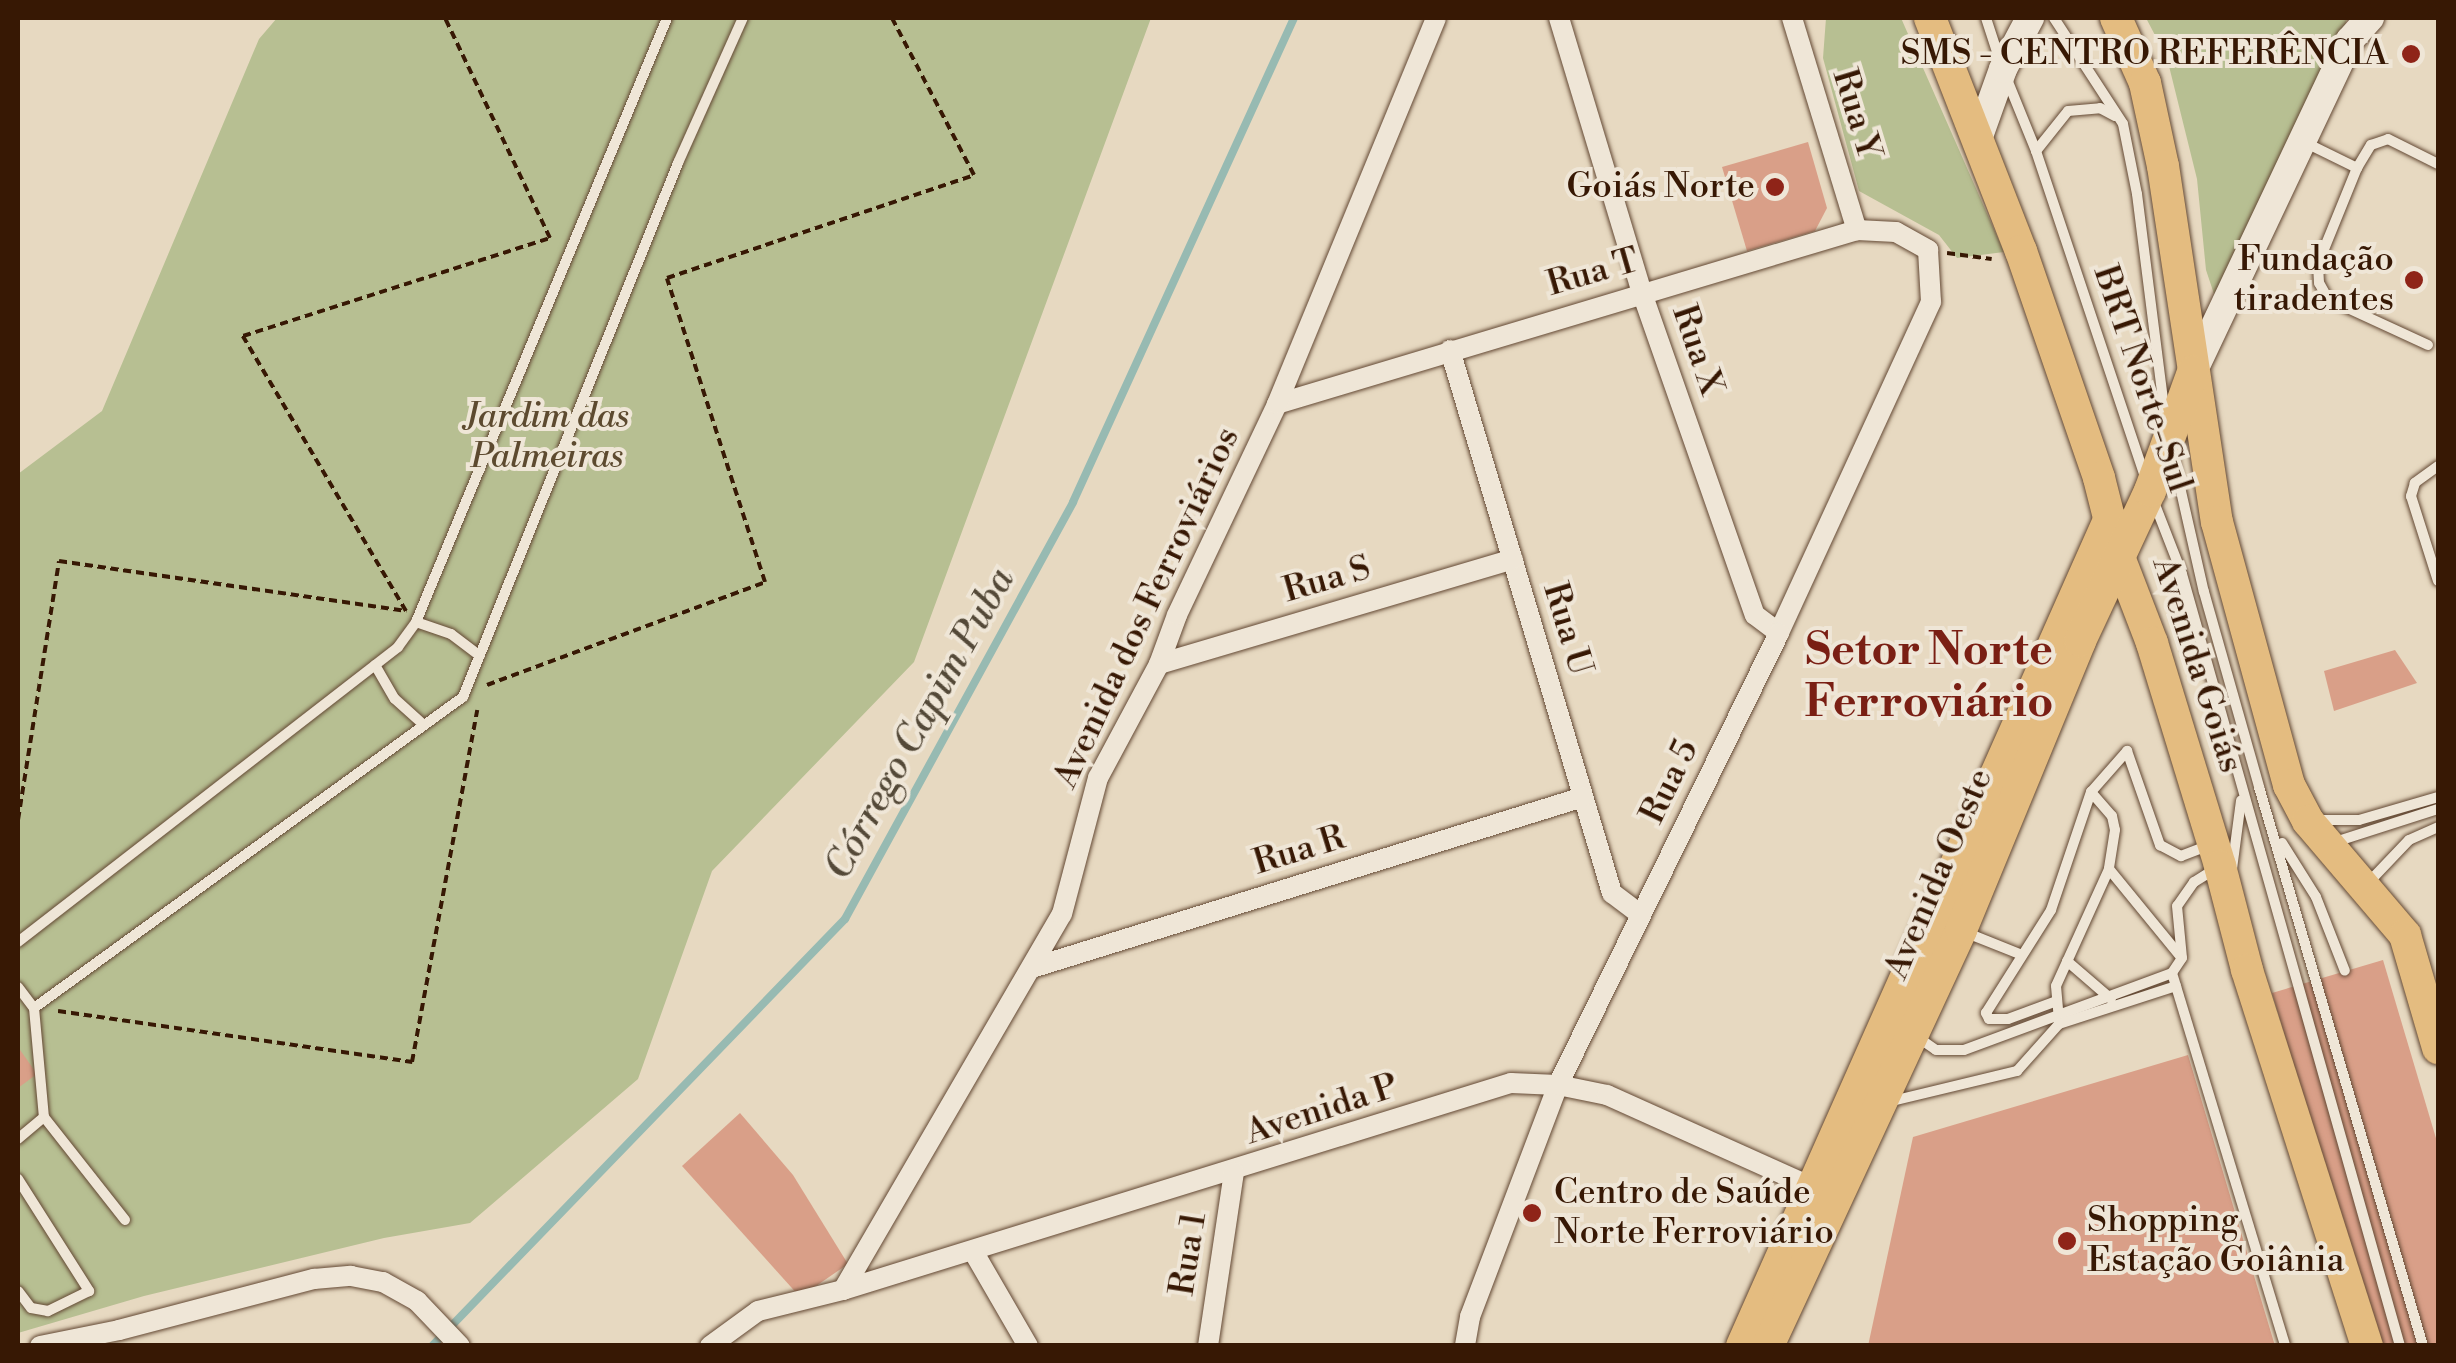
<!DOCTYPE html>
<meta charset="utf-8">
<style>
body{margin:0}
#map{position:relative;width:2456px;height:1363px;overflow:hidden;background:#e7d9c1;font-family:"Libre Bodoni",serif}
div>[style]{position:absolute}
.green>*{inset:0;background:#b7bf92}
.stream>*{height:8px;margin:-4px;padding:0 4px;transform-origin:4px;border-radius:4px;background:#97bab2}
.building>*{inset:0;background:#d99f88}
.path>*{height:4px;margin-top:-2px;transform-origin:0;background:repeating-linear-gradient(90deg,#371804 0 8px,transparent 0 13px)}
.roads{filter:drop-shadow(0 0 2px #634833) drop-shadow(0 0 2px #634833)}
.service>*{height:10px;margin:-5px;padding:0 5px;transform-origin:5px;border-radius:5px;background:#efe6d7}
.minor>*{height:20px;margin:-10px;padding:0 10px;transform-origin:10px;border-radius:10px;background:#efe6d7}
.secondary>*{height:28px;margin:-14px;padding:0 14px;transform-origin:14px;border-radius:14px;background:#efe6d7}
.primary>*{height:32px;margin:-16px;padding:0 16px;transform-origin:16px;border-radius:16px;background:#e4bc80}
.dots>*{width:28px;height:28px;translate:-50% -50%;box-sizing:border-box;border:5px solid #efe6d7;border-radius:50%}
span{translate:-50% -50%;white-space:nowrap;text-align:center;line-height:1.15;-webkit-text-stroke:8px #efe6d7;paint-order:stroke}
.poi-label{font-size:35px;color:#371804}
.right{translate:-100% -50%;text-align:right}
.left{translate:0 -50%;text-align:left}
.street-label{font-size:35px;color:#371804}
.park-label{font-size:35px;color:#5d4a2f;font-style:italic}
.water-label{font-size:38px;color:#544938;font-style:italic}
.district-label{font-size:45px;color:#7a1f14;font-weight:700}
.frame{position:absolute;inset:0;border:20px solid #371804;pointer-events:none}
</style>
<div id="map">
<div class="green">
<div style="clip-path:polygon(277px 18px,1151px 18px,914px 662px,712px 871px,638px 1079px,470px 1223px,384px 1238px,144px 1296px,18px 1333px,18px 474px,102px 411px,259px 39px)"></div>
<div style="clip-path:polygon(1826px 18px,1901px 18px,2004px 252px,1957px 258px,1939px 235px,1859px 191px,1823px 58px)"></div>
<div style="clip-path:polygon(2146px 18px,2347px 18px,2337px 57px,2218px 306px,2206px 270px,2197px 179px,2167px 58px)"></div>
</div>
<div class="stream">
<div style="left:432px;top:1346px;width:594px;rotate:-45.95deg"></div>
<div style="left:845px;top:919px;width:475px;rotate:-61.3deg"></div>
<div style="left:1073px;top:502px;width:532px;rotate:-65.46deg"></div>
</div>
<div class="building">
<div style="clip-path:polygon(1808px 142px,1827px 208px,1815px 231px,1747px 251px,1722px 167px)"></div>
<div style="clip-path:polygon(2395px 650px,2417px 683px,2334px 711px,2324px 671px)"></div>
<div style="clip-path:polygon(2383px 960px,2438px 1145px,2438px 1346px,2378px 1346px,2272px 993px)"></div>
<div style="clip-path:polygon(18px 1047px,37px 1074px,18px 1088px)"></div>
<div style="clip-path:polygon(2188px 1055px,2275px 1346px,1868px 1346px,1913px 1137px)"></div>
<div style="clip-path:polygon(740px 1113px,793px 1175px,848px 1264px,800px 1297px,682px 1166px)"></div>
</div>
<div class="path">
<div style="left:1947px;top:253px;width:45px;rotate:7.6deg"></div>
<div style="left:487px;top:685px;width:296px;rotate:-20.3deg"></div>
<div style="left:765px;top:582px;width:319px;rotate:-107.9deg"></div>
<div style="left:667px;top:278px;width:324px;rotate:-18.5deg"></div>
<div style="left:974px;top:175px;width:177px;rotate:-117.6deg"></div>
<div style="left:18px;top:820px;width:262px;rotate:-81deg"></div>
<div style="left:59px;top:561px;width:351px;rotate:8.2deg"></div>
<div style="left:406px;top:611px;width:320px;rotate:-120.7deg"></div>
<div style="left:243px;top:336px;width:322px;rotate:-17.7deg"></div>
<div style="left:550px;top:238px;width:244px;rotate:-115.5deg"></div>
<div style="left:58px;top:1011px;width:358px;rotate:8.2deg"></div>
<div style="left:412px;top:1062px;width:358px;rotate:-79.5deg"></div>
</div>
<div class="roads">
<div class="service">
<div style="left:1986px;top:18px;width:45px;rotate:72deg"></div>
<div style="left:2054px;top:18px;width:126px;rotate:56.9deg"></div>
<div style="left:2123px;top:124px;width:71px;rotate:78.7deg"></div>
<div style="left:2137px;top:194px;width:223px;rotate:82.8deg"></div>
<div style="left:2006px;top:77px;width:80px;rotate:67.9deg"></div>
<div style="left:2036px;top:151px;width:344px;rotate:71.5deg"></div>
<div style="left:2306px;top:143px;width:57px;rotate:26.1deg"></div>
<div style="left:2036px;top:151px;width:51px;rotate:-51.3deg"></div>
<div style="left:2068px;top:111px;width:32px;rotate:-5deg"></div>
<div style="left:2100px;top:108px;width:17px;rotate:28deg"></div>
<div style="left:2428px;top:345px;width:110px;rotate:-155.3deg"></div>
<div style="left:2328px;top:299px;width:18px;rotate:-119deg"></div>
<div style="left:2319px;top:283px;width:19px;rotate:-93deg"></div>
<div style="left:2318px;top:264px;width:104px;rotate:-67.9deg"></div>
<div style="left:2357px;top:168px;width:27px;rotate:-59deg"></div>
<div style="left:2371px;top:145px;width:18px;rotate:-19deg"></div>
<div style="left:2388px;top:139px;width:56px;rotate:26.6deg"></div>
<div style="left:2173px;top:456px;width:139px;rotate:77.2deg"></div>
<div style="left:2204px;top:592px;width:203px;rotate:74.2deg"></div>
<div style="left:2259px;top:787px;width:583px;rotate:73.65deg"></div>
<div style="left:2438px;top:466px;width:29px;rotate:144deg"></div>
<div style="left:2415px;top:483px;width:14px;rotate:107deg"></div>
<div style="left:2411px;top:496px;width:89px;rotate:72.4deg"></div>
<div style="left:2154px;top:502px;width:77px;rotate:68.7deg"></div>
<div style="left:2182px;top:574px;width:802px;rotate:74.23deg"></div>
<div style="left:416px;top:622px;width:37px;rotate:19deg"></div>
<div style="left:451px;top:634px;width:36px;rotate:37deg"></div>
<div style="left:375px;top:665px;width:39px;rotate:60deg"></div>
<div style="left:395px;top:699px;width:39px;rotate:42deg"></div>
<div style="left:2091px;top:792px;width:55px;rotate:-48.7deg"></div>
<div style="left:2127px;top:751px;width:100px;rotate:70.7deg"></div>
<div style="left:2160px;top:845px;width:24px;rotate:28deg"></div>
<div style="left:2181px;top:856px;width:30px;rotate:-21deg"></div>
<div style="left:2318px;top:820px;width:41px"></div>
<div style="left:2359px;top:820px;width:82px;rotate:-16.2deg"></div>
<div style="left:2335px;top:842px;width:108px;rotate:-17.8deg"></div>
<div style="left:2282px;top:843px;width:64px;rotate:57.8deg"></div>
<div style="left:2316px;top:897px;width:79px;rotate:68.6deg"></div>
<div style="left:2109px;top:869px;width:114px;rotate:50.7deg"></div>
<div style="left:2215px;top:869px;width:25px;rotate:148deg"></div>
<div style="left:2194px;top:882px;width:29px;rotate:125deg"></div>
<div style="left:2177px;top:906px;width:52px;rotate:84.5deg"></div>
<div style="left:2182px;top:958px;width:18px;rotate:124deg"></div>
<div style="left:2172px;top:973px;width:390px;rotate:73.1deg"></div>
<div style="left:2232px;top:869px;width:69px;rotate:-82.5deg"></div>
<div style="left:2369px;top:882px;width:58px;rotate:-46.4deg"></div>
<div style="left:2409px;top:840px;width:32px;rotate:-24deg"></div>
<div style="left:1967px;top:933px;width:59px;rotate:21.8deg"></div>
<div style="left:18px;top:942px;width:481px;rotate:-37.8deg"></div>
<div style="left:398px;top:647px;width:31px;rotate:-54deg"></div>
<div style="left:416px;top:622px;width:654px;rotate:-67.43deg"></div>
<div style="left:2067px;top:961px;width:58px;rotate:40.8deg"></div>
<div style="left:18px;top:987px;width:26px;rotate:53deg"></div>
<div style="left:34px;top:1008px;width:109px;rotate:84.8deg"></div>
<div style="left:44px;top:1117px;width:34px;rotate:140deg"></div>
<div style="left:2054px;top:1002px;width:49px;rotate:159.7deg"></div>
<div style="left:2008px;top:1019px;width:19px;rotate:180deg"></div>
<div style="left:1989px;top:1019px;width:7px;rotate:-117deg"></div>
<div style="left:1986px;top:1013px;width:122px;rotate:-57.7deg"></div>
<div style="left:2051px;top:910px;width:125px;rotate:-71.3deg"></div>
<div style="left:2091px;top:792px;width:32px;rotate:49deg"></div>
<div style="left:2112px;top:816px;width:14px;rotate:78deg"></div>
<div style="left:2115px;top:830px;width:39px;rotate:99deg"></div>
<div style="left:2109px;top:869px;width:128px;rotate:114.4deg"></div>
<div style="left:2056px;top:986px;width:38px;rotate:85deg"></div>
<div style="left:34px;top:1008px;width:530px;rotate:-35.94deg"></div>
<div style="left:463px;top:697px;width:576px;rotate:-68.07deg"></div>
<div style="left:678px;top:163px;width:159px;rotate:-65.9deg"></div>
<div style="left:1916px;top:1036px;width:24px;rotate:35deg"></div>
<div style="left:1936px;top:1050px;width:28px"></div>
<div style="left:1964px;top:1050px;width:222px;rotate:-20.3deg"></div>
<div style="left:1888px;top:1102px;width:133px;rotate:-13.5deg"></div>
<div style="left:2017px;top:1071px;width:63px;rotate:-48.2deg"></div>
<div style="left:2059px;top:1024px;width:123px;rotate:-18deg"></div>
<div style="left:44px;top:1117px;width:131px;rotate:51.8deg"></div>
<div style="left:18px;top:1179px;width:133px;rotate:57.6deg"></div>
<div style="left:89px;top:1291px;width:46px;rotate:154deg"></div>
<div style="left:48px;top:1311px;width:17px;rotate:-170deg"></div>
<div style="left:31px;top:1308px;width:21px;rotate:-127deg"></div>
</div>
<div class="minor">
<div style="left:1559px;top:18px;width:287px;rotate:73.2deg"></div>
<div style="left:1642px;top:293px;width:341px;rotate:70.7deg"></div>
<div style="left:1755px;top:615px;width:30px;rotate:37deg"></div>
<div style="left:1792px;top:18px;width:222px;rotate:73deg"></div>
<div style="left:1450px;top:350px;width:567px;rotate:73.39deg"></div>
<div style="left:1612px;top:893px;width:36px;rotate:37deg"></div>
<div style="left:1277px;top:404px;width:606px;rotate:-16.7deg"></div>
<div style="left:1857px;top:230px;width:39px;rotate:3deg"></div>
<div style="left:1896px;top:232px;width:37px;rotate:29deg"></div>
<div style="left:1928px;top:250px;width:52px;rotate:86.7deg"></div>
<div style="left:1931px;top:302px;width:364px;rotate:114.7deg"></div>
<div style="left:1779px;top:633px;width:503px;rotate:116.06deg"></div>
<div style="left:1558px;top:1085px;width:248px;rotate:110.8deg"></div>
<div style="left:1470px;top:1317px;width:29px;rotate:100deg"></div>
<div style="left:1159px;top:664px;width:369px;rotate:-16.5deg"></div>
<div style="left:1035px;top:967px;width:574px;rotate:-17.23deg"></div>
<div style="left:973px;top:1251px;width:110px;rotate:59.9deg"></div>
<div style="left:843px;top:1290px;width:435px;rotate:-59.8deg"></div>
<div style="left:1062px;top:914px;width:141px;rotate:-75.2deg"></div>
<div style="left:1098px;top:778px;width:129px;rotate:-61.8deg"></div>
<div style="left:1159px;top:664px;width:52px;rotate:-69.8deg"></div>
<div style="left:1177px;top:615px;width:233px;rotate:-64.6deg"></div>
<div style="left:1277px;top:404px;width:417px;rotate:-67.6deg"></div>
<div style="left:40px;top:1346px;width:81px;rotate:-11.4deg"></div>
<div style="left:119px;top:1330px;width:202px;rotate:-14.7deg"></div>
<div style="left:314px;top:1279px;width:37px;rotate:-5deg"></div>
<div style="left:351px;top:1276px;width:33px;rotate:11deg"></div>
<div style="left:383px;top:1282px;width:39px;rotate:29deg"></div>
<div style="left:417px;top:1301px;width:62px;rotate:46.3deg"></div>
<div style="left:710px;top:1346px;width:59px;rotate:-36.1deg"></div>
<div style="left:758px;top:1311px;width:88px;rotate:-13.9deg"></div>
<div style="left:843px;top:1290px;width:699px;rotate:-17.22deg"></div>
<div style="left:1511px;top:1083px;width:47px;rotate:2.4deg"></div>
<div style="left:1558px;top:1085px;width:50px;rotate:11.5deg"></div>
<div style="left:1607px;top:1095px;width:225px;rotate:24.2deg"></div>
<div style="left:1208px;top:1346px;width:176px;rotate:-81.5deg"></div>
</div>
<div class="secondary">
<div style="left:1978px;top:139px;width:74px;rotate:-70.3deg"></div>
<div style="left:2003px;top:69px;width:58px;rotate:-62.1deg"></div>
<div style="left:2193px;top:372px;width:367px;rotate:-64.7deg"></div>
<div style="left:2350px;top:40px;width:30px;rotate:-48deg"></div>
</div>
<div class="primary">
<div style="left:1930px;top:18px;width:250px;rotate:68.7deg"></div>
<div style="left:2021px;top:251px;width:240px;rotate:71deg"></div>
<div style="left:2099px;top:478px;width:81px;rotate:75.8deg"></div>
<div style="left:2119px;top:557px;width:92px;rotate:69deg"></div>
<div style="left:2152px;top:643px;width:233px;rotate:73deg"></div>
<div style="left:2220px;top:866px;width:107px;rotate:75.4deg"></div>
<div style="left:2247px;top:970px;width:395px;rotate:72.3deg"></div>
<div style="left:2116px;top:18px;width:71px;rotate:66deg"></div>
<div style="left:2145px;top:83px;width:85px;rotate:77.8deg"></div>
<div style="left:2163px;top:166px;width:360px;rotate:81.4deg"></div>
<div style="left:2217px;top:522px;width:273px;rotate:74.7deg"></div>
<div style="left:2289px;top:785px;width:41px;rotate:62.2deg"></div>
<div style="left:2308px;top:821px;width:150px;rotate:49.6deg"></div>
<div style="left:2405px;top:935px;width:118px;rotate:73.7deg"></div>
<div style="left:1742px;top:1346px;width:906px;rotate:-66.04deg"></div>
<div style="left:1768px;top:1346px;width:459px;rotate:-65.1deg"></div>
<div style="left:1961px;top:930px;width:313px;rotate:-67.6deg"></div>
<div style="left:2080px;top:641px;width:166px;rotate:-65deg"></div>
<div style="left:2150px;top:491px;width:127px;rotate:-70.1deg"></div>
</div>
</div>
<div class="dots">
<div style="left:2411px;top:54px;background:#8f2418"></div>
<div style="left:1775px;top:187px;background:#8f2418"></div>
<div style="left:2414px;top:280px;background:#8f2418"></div>
<div style="left:1532px;top:1213px;background:#8f2418"></div>
<div style="left:2067px;top:1241px;background:#8f2418"></div>
</div>
<div class="poi-label">
<span class="right" style="left:2388px;top:54px">SMS - CENTRO REFERÊNCIA</span>
<span class="right" style="left:1755px;top:187px">Goiás Norte</span>
<span class="right" style="left:2394px;top:280px">Fundação<br>tiradentes</span>
<span class="left" style="left:1554px;top:1213px">Centro de Saúde<br>Norte Ferroviário</span>
<span class="left" style="left:2087px;top:1241px">Shopping<br>Estação Goiânia</span>
</div>
<div class="street-label">
<span style="left:1856px;top:114px;rotate:73deg">Rua Y</span>
<span style="left:1593px;top:273px;rotate:-16deg">Rua T</span>
<span style="left:1697px;top:350px;rotate:71deg">Rua X</span>
<span style="left:2142px;top:379px;rotate:71deg">BRT Norte-Sul</span>
<span style="left:1327px;top:580px;rotate:-16deg">Rua S</span>
<span style="left:1147px;top:608px;rotate:-65deg">Avenida dos Ferroviários</span>
<span style="left:1567px;top:629px;rotate:73deg">Rua U</span>
<span style="left:2197px;top:665px;rotate:72deg">Avenida Goiás</span>
<span style="left:1670px;top:782px;rotate:-64deg">Rua 5</span>
<span style="left:1299px;top:851px;rotate:-17deg">Rua R</span>
<span style="left:1939px;top:874px;rotate:-67deg">Avenida Oeste</span>
<span style="left:1322px;top:1110px;rotate:-18deg">Avenida P</span>
<span style="left:1189px;top:1254px;rotate:-81deg">Rua 1</span>
</div>
<div class="park-label">
<span style="left:547px;top:437px">Jardim das<br>Palmeiras</span>
</div>
<div class="water-label">
<span style="left:920px;top:724px;rotate:-61deg">Córrego Capim Puba</span>
</div>
<div class="district-label">
<span style="left:1929px;top:677px">Setor Norte<br>Ferroviário</span>
</div>
<div class="frame"></div>
</div>
